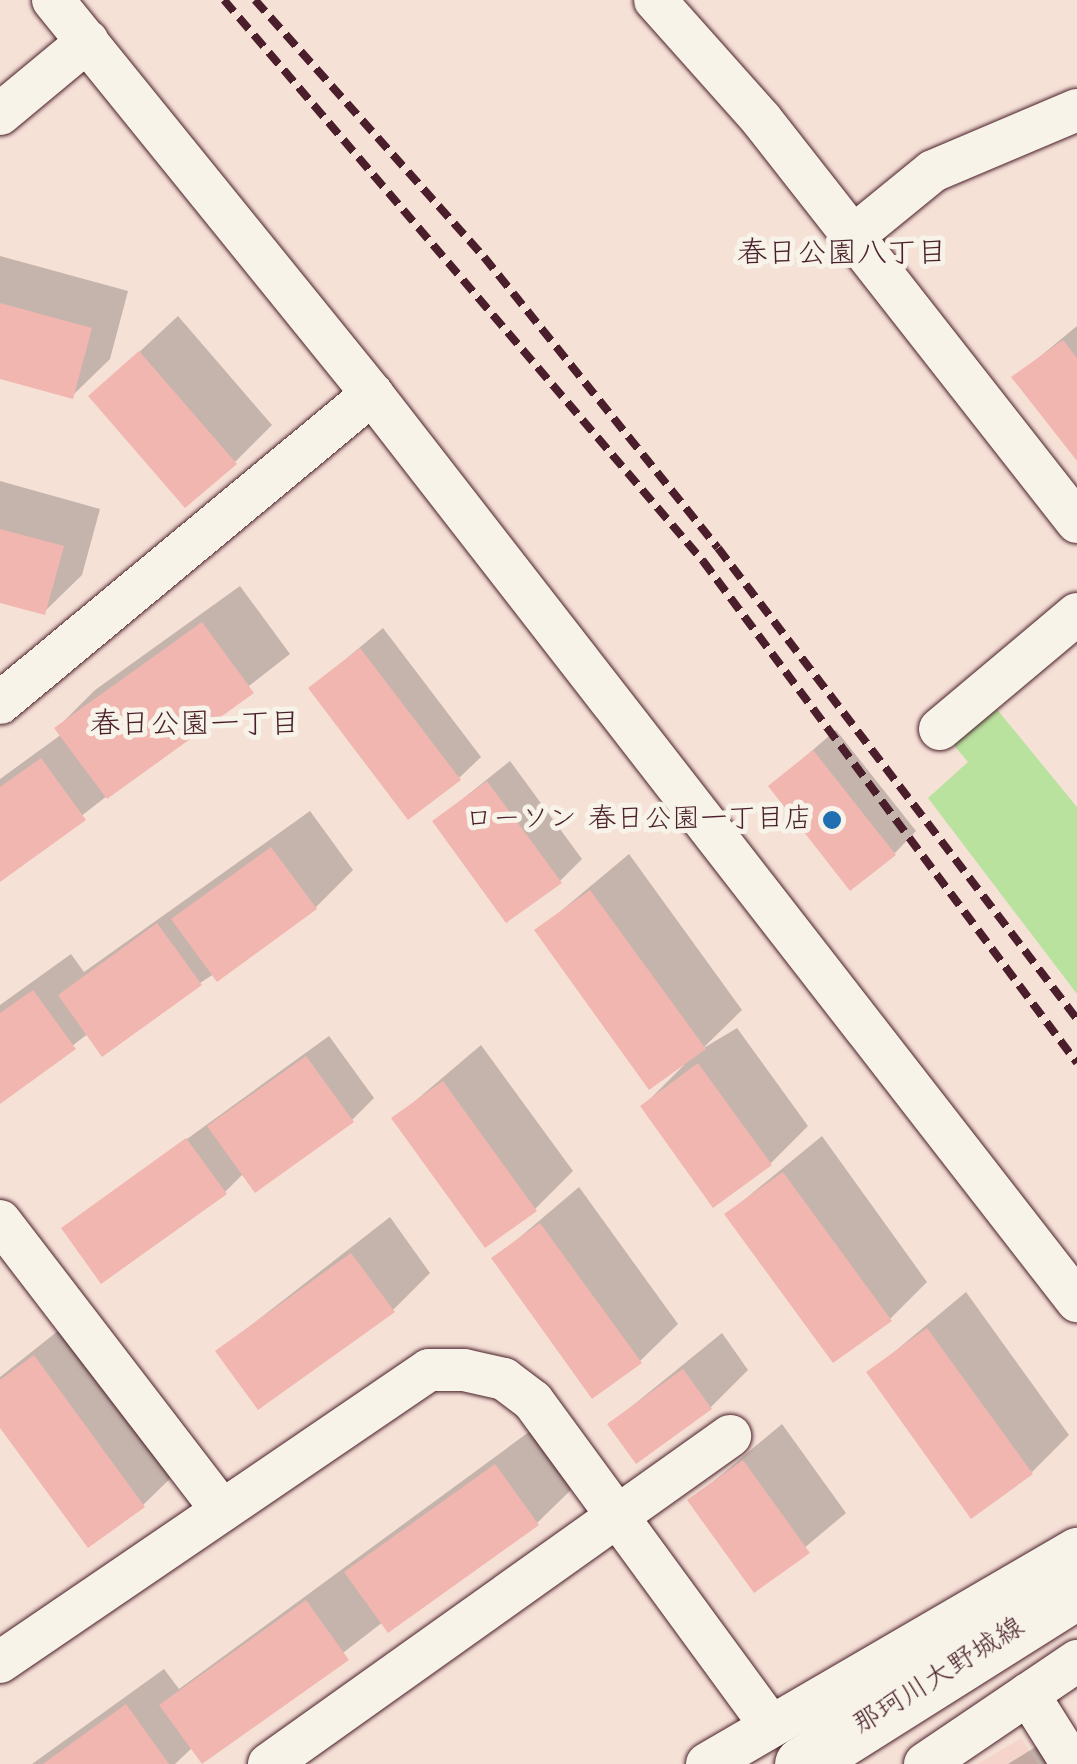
<!DOCTYPE html>
<meta charset="utf-8">
<style>
body{margin:0}
#map{position:relative;width:1077px;height:1764px;overflow:hidden;background:#f6e1d7;font-family:Kalam,"Klee One",sans-serif}
div>[style]{position:absolute}
.built>*{inset:0;background:#f5d4cb}
.green>*{inset:0;background:#b9e29f}
.shadow>*{inset:0;background:#0003}
.building>*{inset:0;background:#f2b6b0}
.roads{filter:drop-shadow(0 0 2px #4a1f2b) drop-shadow(0 0 2px #4a1f2b)}
.minor>*{height:42px;margin:-21px;padding:0 21px;transform-origin:21px;border-radius:21px;background:#f7f3e8}
.major>*{height:55px;margin:-27.5px;padding:0 27.5px;transform-origin:27.5px;border-radius:27.5px;background:#f7f3e8}
.rail>*{height:8px;margin-top:-4px;transform-origin:0;background:repeating-linear-gradient(90deg,#4a1f2b 0 15px,transparent 0 23px)}
.dots>*{width:28px;height:28px;translate:-50% -50%;box-sizing:border-box;border:5px solid #f7f3e8;border-radius:50%}
span{translate:-50% -50%;white-space:nowrap;text-align:center;line-height:1.15;-webkit-text-stroke:10px #f7f3e8;paint-order:stroke}
.poi-label{font-size:28px;color:#4a1f2b}
.right{translate:-100% -50%;text-align:right}
.street-label{font-size:28px;color:#4a1f2b}
.neighbourhood-label{font-size:30px;color:#4a1f2b}
</style>
<div id="map">
<div class="built">
<div style="clip-path:polygon(1021px 1738px,1038px 1764px,978px 1764px)"></div>
</div>
<div class="green">
<div style="clip-path:polygon(991px 702px,1077px 807px,1077px 994px,928px 798px,968px 762px,947px 737px)"></div>
</div>
<div class="shadow">
<div style="clip-path:polygon(0 256px,128px 291px,110px 359px,72px 396px,0 376px)"></div>
<div style="clip-path:polygon(178px 316px,272px 425px,235px 462px,92px 396px)"></div>
<div style="clip-path:polygon(1077px 326px,1077px 457px,1015px 377px)"></div>
<div style="clip-path:polygon(0 481px,100px 509px,82px 575px,44px 612px,0 600px)"></div>
<div style="clip-path:polygon(240px 586px,290px 654px,0 879px,0 779px,62px 734px,57px 728px,95px 690px)"></div>
<div style="clip-path:polygon(383px 628px,481px 757px,459px 778px,311px 688px)"></div>
<div style="clip-path:polygon(836px 730px,916px 831px,895px 853px,771px 786px)"></div>
<div style="clip-path:polygon(510px 761px,582px 859px,560px 881px,435px 821px)"></div>
<div style="clip-path:polygon(310px 811px,353px 870px,315px 908px,200px 983px,89px 1033px,0 1101px,0 1005px,71px 954px,84px 972px)"></div>
<div style="clip-path:polygon(629px 854px,742px 1010px,702px 1049px,737px 1028px,808px 1126px,771px 1163px,643px 1106px,684px 1065px,537px 931px)"></div>
<div style="clip-path:polygon(329px 1036px,374px 1098px,352px 1120px,244px 1173px,225px 1192px,64px 1228px)"></div>
<div style="clip-path:polygon(481px 1045px,573px 1171px,535px 1209px,394px 1119px)"></div>
<div style="clip-path:polygon(822px 1136px,927px 1282px,890px 1319px,727px 1214px)"></div>
<div style="clip-path:polygon(579px 1187px,678px 1324px,640px 1361px,494px 1259px)"></div>
<div style="clip-path:polygon(390px 1217px,430px 1273px,393px 1310px,218px 1351px)"></div>
<div style="clip-path:polygon(966px 1292px,1069px 1435px,1032px 1472px,869px 1373px)"></div>
<div style="clip-path:polygon(73px 1319px,181px 1468px,143px 1505px,0 1423px,0 1377px)"></div>
<div style="clip-path:polygon(722px 1333px,748px 1370px,711px 1407px,610px 1424px)"></div>
<div style="clip-path:polygon(782px 1424px,846px 1513px,755px 1589px,690px 1501px)"></div>
<div style="clip-path:polygon(533px 1429px,575px 1486px,537px 1523px,383px 1622px,203px 1761px,193px 1747px,175px 1764px,32px 1764px,164px 1669px,179px 1689px)"></div>
<div style="clip-path:polygon(1050px 1738px,1066px 1764px,1008px 1764px)"></div>
</div>
<div class="building">
<div style="clip-path:polygon(0 303px,92px 328px,73px 399px,0 379px)"></div>
<div style="clip-path:polygon(1063px 340px,1077px 358px,1077px 461px,1011px 377px)"></div>
<div style="clip-path:polygon(139px 351px,237px 464px,185px 508px,88px 396px)"></div>
<div style="clip-path:polygon(0 529px,64px 546px,45px 615px,0 603px)"></div>
<div style="clip-path:polygon(202px 622px,254px 693px,107px 799px,54px 728px)"></div>
<div style="clip-path:polygon(360px 648px,461px 780px,408px 820px,308px 688px)"></div>
<div style="clip-path:polygon(813px 750px,896px 855px,850px 891px,768px 786px)"></div>
<div style="clip-path:polygon(41px 758px,86px 820px,0 882px,0 787px)"></div>
<div style="clip-path:polygon(487px 781px,562px 883px,506px 923px,432px 821px)"></div>
<div style="clip-path:polygon(271px 847px,317px 909px,217px 982px,171px 919px)"></div>
<div style="clip-path:polygon(590px 890px,706px 1049px,649px 1090px,534px 930px)"></div>
<div style="clip-path:polygon(157px 923px,202px 985px,102px 1057px,58px 995px)"></div>
<div style="clip-path:polygon(33px 990px,76px 1049px,0 1104px,0 1013px)"></div>
<div style="clip-path:polygon(306px 1056px,354px 1122px,255px 1193px,207px 1126px)"></div>
<div style="clip-path:polygon(698px 1063px,772px 1165px,713px 1208px,640px 1106px)"></div>
<div style="clip-path:polygon(443px 1081px,537px 1211px,485px 1248px,391px 1118px)"></div>
<div style="clip-path:polygon(186px 1138px,227px 1194px,101px 1284px,61px 1228px)"></div>
<div style="clip-path:polygon(783px 1172px,892px 1321px,833px 1363px,724px 1214px)"></div>
<div style="clip-path:polygon(540px 1223px,642px 1363px,592px 1399px,491px 1258px)"></div>
<div style="clip-path:polygon(351px 1253px,395px 1312px,258px 1410px,215px 1351px)"></div>
<div style="clip-path:polygon(927px 1328px,1033px 1474px,971px 1519px,866px 1372px)"></div>
<div style="clip-path:polygon(34px 1355px,145px 1507px,88px 1548px,0 1428px,0 1380px)"></div>
<div style="clip-path:polygon(683px 1369px,712px 1409px,636px 1464px,607px 1424px)"></div>
<div style="clip-path:polygon(743px 1460px,810px 1553px,754px 1593px,687px 1500px)"></div>
<div style="clip-path:polygon(495px 1464px,539px 1525px,388px 1633px,344px 1572px)"></div>
<div style="clip-path:polygon(306px 1600px,349px 1660px,202px 1764px,159px 1705px)"></div>
<div style="clip-path:polygon(126px 1704px,169px 1764px,43px 1764px)"></div>
</div>
<div class="roads">
<div class="minor">
<div style="left:53px;top:0;width:507px;rotate:51deg"></div>
<div style="left:372px;top:394px;width:1149px;rotate:52.14deg"></div>
<div style="left:655px;top:0;width:159px;rotate:48.3deg"></div>
<div style="left:761px;top:119px;width:512px;rotate:51.9deg"></div>
<div style="left:0;top:114px;width:114px;rotate:-39.7deg"></div>
<div style="left:852px;top:237px;width:104px;rotate:-39.2deg"></div>
<div style="left:933px;top:171px;width:156px;rotate:-23deg"></div>
<div style="left:0;top:703px;width:484px;rotate:-39.7deg"></div>
<div style="left:940px;top:729px;width:179px;rotate:-40deg"></div>
<div style="left:0;top:1221px;width:364px;rotate:52.5deg"></div>
<div style="left:0;top:1662px;width:519px;rotate:-34.24deg"></div>
<div style="left:429px;top:1370px;width:35px"></div>
<div style="left:464px;top:1370px;width:41px;rotate:12.7deg"></div>
<div style="left:504px;top:1379px;width:36px;rotate:37deg"></div>
<div style="left:533px;top:1401px;width:399px;rotate:53.8deg"></div>
<div style="left:1028px;top:1694px;width:83px;rotate:57.8deg"></div>
<div style="left:269px;top:1764px;width:566px;rotate:-35.43deg"></div>
<div style="left:707px;top:1764px;width:428px;rotate:-30.2deg"></div>
<div style="left:925px;top:1764px;width:184px;rotate:-34.1deg"></div>
</div>
<div class="major">
<div style="left:802px;top:1764px;width:325px;rotate:-32.2deg"></div>
</div>
</div>
<div class="rail">
<div style="left:224px;top:0;width:738px;rotate:49.51deg"></div>
<div style="left:703px;top:561px;width:626px;rotate:53.31deg"></div>
<div style="left:255px;top:0;width:344px;rotate:48.3deg"></div>
<div style="left:484px;top:257px;width:373px;rotate:51.2deg"></div>
<div style="left:718px;top:548px;width:592px;rotate:52.69deg"></div>
</div>
<div class="dots">
<div style="left:832px;top:820px;background:#1f6fb2"></div>
</div>
<div class="poi-label">
<span class="right" style="left:812px;top:820px">ローソン 春日公園一丁目店</span>
</div>
<div class="street-label">
<span style="left:939px;top:1677px;rotate:-32deg">那珂川大野城線</span>
</div>
<div class="neighbourhood-label">
<span style="left:842px;top:254px">春日公園八丁目</span>
<span style="left:195px;top:725px">春日公園一丁目</span>
</div>
</div>
